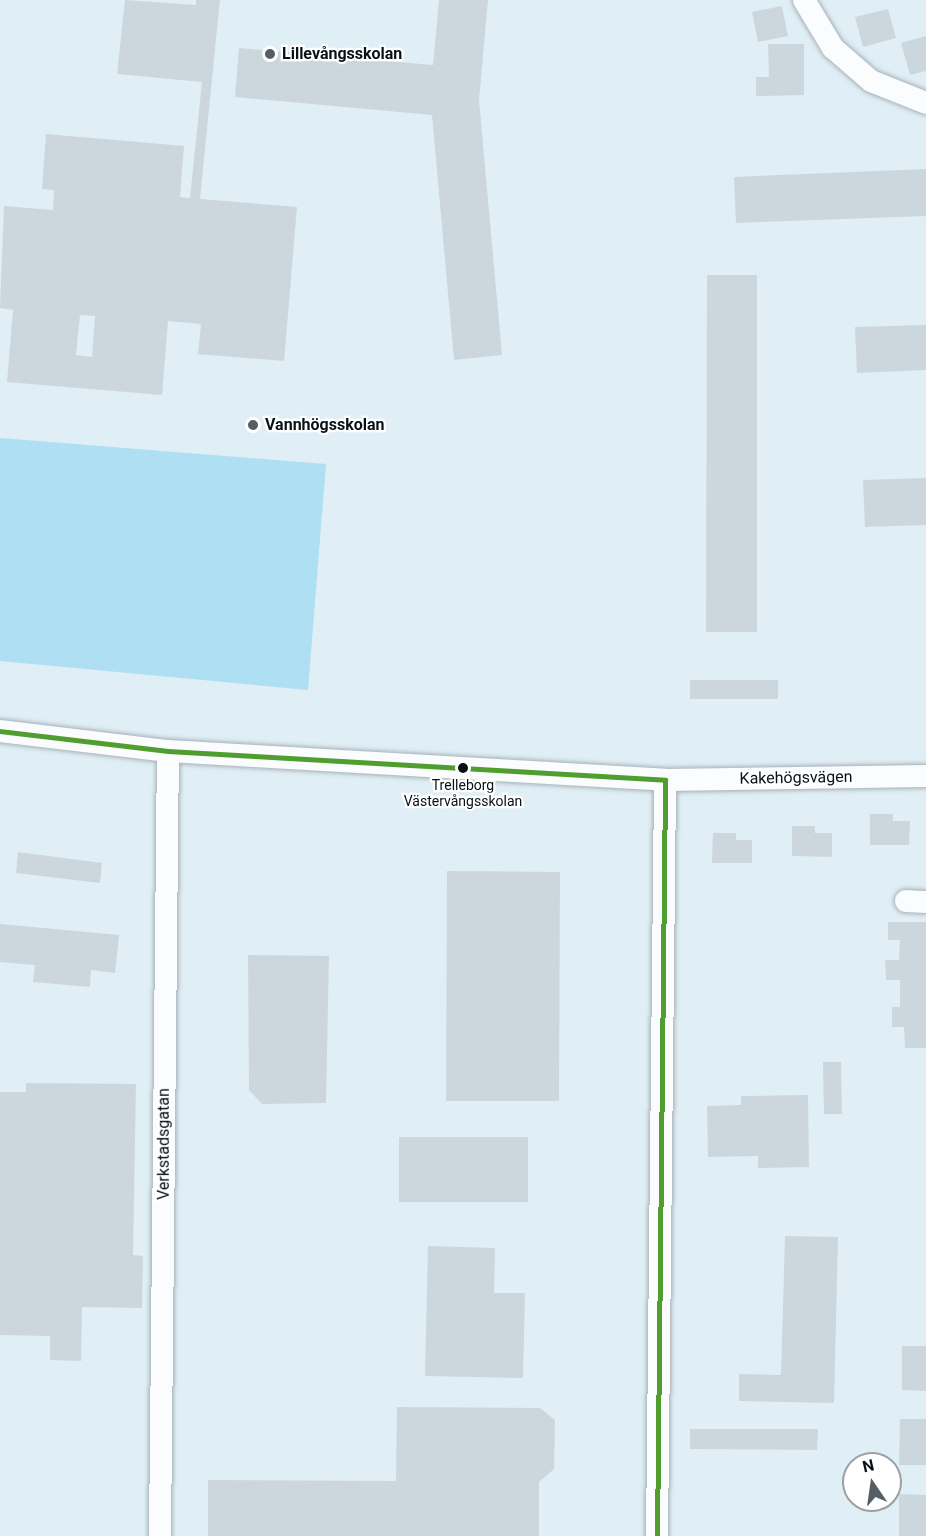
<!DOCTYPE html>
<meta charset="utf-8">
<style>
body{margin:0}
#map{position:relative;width:926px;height:1536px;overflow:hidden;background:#e0eef6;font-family:Roboto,sans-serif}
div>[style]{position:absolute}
.green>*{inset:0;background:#aedff3}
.building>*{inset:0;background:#ccd7dd}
.roads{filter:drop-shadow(0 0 2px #a7b2b7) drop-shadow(0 0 2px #a7b2b7)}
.street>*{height:22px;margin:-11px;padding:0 11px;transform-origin:11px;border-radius:11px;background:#fafcfe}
.bus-1>*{height:4.5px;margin:-2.25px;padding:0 2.25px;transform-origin:2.25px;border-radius:2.25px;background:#509e2f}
.dots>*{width:16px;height:16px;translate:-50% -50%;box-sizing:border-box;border:3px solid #fff;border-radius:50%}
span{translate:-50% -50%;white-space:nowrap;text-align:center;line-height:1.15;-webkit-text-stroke:4.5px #fff;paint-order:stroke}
.bus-label{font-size:14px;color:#081115}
.poi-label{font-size:16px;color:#081115;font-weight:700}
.left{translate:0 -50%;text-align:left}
.street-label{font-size:16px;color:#081115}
.north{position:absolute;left:842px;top:1452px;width:60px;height:60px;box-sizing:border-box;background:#fff;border:2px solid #9ca0a1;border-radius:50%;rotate:347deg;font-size:16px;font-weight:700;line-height:24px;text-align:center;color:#081115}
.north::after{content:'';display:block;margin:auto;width:21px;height:27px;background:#545e64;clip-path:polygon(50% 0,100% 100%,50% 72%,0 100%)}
</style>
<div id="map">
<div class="green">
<div style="clip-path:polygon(0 438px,326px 464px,308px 690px,0 661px)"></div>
</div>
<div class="building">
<div style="clip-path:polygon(evenodd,125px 0,196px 5px,196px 0,220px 0,200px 199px,297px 207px,284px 361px,198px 354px,201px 324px,168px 321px,162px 395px,7px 382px,13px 310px,0 308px,4px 206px,53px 210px,54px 190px,42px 189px,46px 134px,184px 146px,180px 197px,190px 198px,202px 82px,117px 74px,125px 0,80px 315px,95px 316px,92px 357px,76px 355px,80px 315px)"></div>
<div style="clip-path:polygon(439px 0,488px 0,479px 100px,502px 355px,454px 360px,432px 115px,235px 97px,239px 48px,433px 65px)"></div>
<div style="clip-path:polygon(782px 6px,788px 36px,758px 42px,752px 12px)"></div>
<div style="clip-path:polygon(888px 9px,896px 38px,863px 47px,855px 17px)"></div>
<div style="clip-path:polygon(926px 36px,926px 71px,910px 75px,901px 43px)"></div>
<div style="clip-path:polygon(768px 44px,804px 44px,804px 95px,756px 96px,756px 77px,769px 77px)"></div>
<div style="clip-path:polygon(926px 169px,926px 216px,736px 223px,734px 177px)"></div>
<div style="clip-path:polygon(707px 275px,757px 275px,757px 632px,706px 632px)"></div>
<div style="clip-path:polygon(926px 325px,926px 370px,857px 373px,855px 327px)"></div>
<div style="clip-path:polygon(926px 478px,926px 525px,865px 527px,863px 480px)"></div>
<div style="clip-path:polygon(690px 680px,778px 680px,778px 699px,690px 699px)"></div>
<div style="clip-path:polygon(870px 814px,893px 814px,893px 821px,910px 821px,909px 845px,870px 845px)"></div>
<div style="clip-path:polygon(792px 826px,815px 826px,815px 833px,832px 833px,832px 857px,792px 856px)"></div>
<div style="clip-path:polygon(713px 833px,736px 833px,736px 840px,752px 840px,752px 863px,712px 863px)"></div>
<div style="clip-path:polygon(18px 852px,102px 863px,100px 883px,16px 873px)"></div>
<div style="clip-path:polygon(447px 871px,560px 872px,559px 1101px,446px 1101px)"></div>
<div style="clip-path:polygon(888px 922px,926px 922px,926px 1048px,905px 1048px,904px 1027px,892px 1027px,892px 1007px,900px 1007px,900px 980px,886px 980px,885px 960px,899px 960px,900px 940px,888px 940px)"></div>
<div style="clip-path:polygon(0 924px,119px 935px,115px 973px,91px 970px,90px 987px,33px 982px,35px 965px,0 962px)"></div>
<div style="clip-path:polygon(248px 955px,329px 956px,326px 1103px,262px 1104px,249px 1090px)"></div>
<div style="clip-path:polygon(823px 1062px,841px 1062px,842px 1114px,824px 1114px)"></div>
<div style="clip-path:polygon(26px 1083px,136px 1084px,133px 1255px,143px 1256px,142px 1308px,82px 1307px,81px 1361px,50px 1360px,50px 1336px,0 1335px,0 1092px,26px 1092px)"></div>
<div style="clip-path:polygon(808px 1095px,809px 1167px,758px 1168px,758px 1156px,708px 1157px,707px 1106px,741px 1105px,741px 1096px)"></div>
<div style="clip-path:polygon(399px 1137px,528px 1137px,528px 1202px,399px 1202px)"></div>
<div style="clip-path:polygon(785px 1236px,838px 1237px,834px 1403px,739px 1401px,739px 1374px,781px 1375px)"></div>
<div style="clip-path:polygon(428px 1246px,495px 1248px,494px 1293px,525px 1293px,523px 1378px,425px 1376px)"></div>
<div style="clip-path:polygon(902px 1346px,926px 1346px,926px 1391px,902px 1390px)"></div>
<div style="clip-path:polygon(397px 1407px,540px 1408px,555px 1420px,554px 1469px,539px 1482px,539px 1536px,208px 1536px,208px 1480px,396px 1481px)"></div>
<div style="clip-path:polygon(900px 1419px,926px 1419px,926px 1465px,899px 1465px)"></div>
<div style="clip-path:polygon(690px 1429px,818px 1429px,817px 1450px,690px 1449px)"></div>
<div style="clip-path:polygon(899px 1494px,926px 1495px,926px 1536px,899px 1536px)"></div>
</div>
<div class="roads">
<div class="street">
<div style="left:804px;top:0;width:56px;rotate:58.9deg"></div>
<div style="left:833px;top:48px;width:50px;rotate:41deg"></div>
<div style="left:871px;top:81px;width:59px;rotate:21.8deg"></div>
<div style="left:0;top:731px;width:169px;rotate:6.8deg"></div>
<div style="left:168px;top:751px;width:498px;rotate:3.3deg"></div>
<div style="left:665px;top:780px;width:261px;rotate:-0.9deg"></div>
<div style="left:906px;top:901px;width:20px;rotate:3deg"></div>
<div style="left:160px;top:1536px;width:785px;rotate:-89.42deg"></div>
<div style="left:657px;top:1536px;width:756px;rotate:-89.39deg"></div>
</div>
</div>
<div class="bus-1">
<div style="left:0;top:731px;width:169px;rotate:6.8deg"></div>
<div style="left:168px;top:751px;width:498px;rotate:3.3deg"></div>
<div style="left:657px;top:1536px;width:756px;rotate:-89.39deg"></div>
</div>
<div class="dots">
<div style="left:270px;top:54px;background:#545e64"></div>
<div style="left:253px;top:425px;background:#545e64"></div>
<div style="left:463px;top:768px;background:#081115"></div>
</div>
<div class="bus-label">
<span style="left:463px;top:793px">Trelleborg<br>Västervångsskolan</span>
</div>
<div class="poi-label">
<span class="left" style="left:282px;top:54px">Lillevångsskolan</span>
<span class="left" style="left:265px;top:425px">Vannhögsskolan</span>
</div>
<div class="street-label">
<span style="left:796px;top:778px;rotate:-1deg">Kakehögsvägen</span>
<span style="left:164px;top:1144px;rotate:-90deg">Verkstadsgatan</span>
</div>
<div class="north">N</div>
</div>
